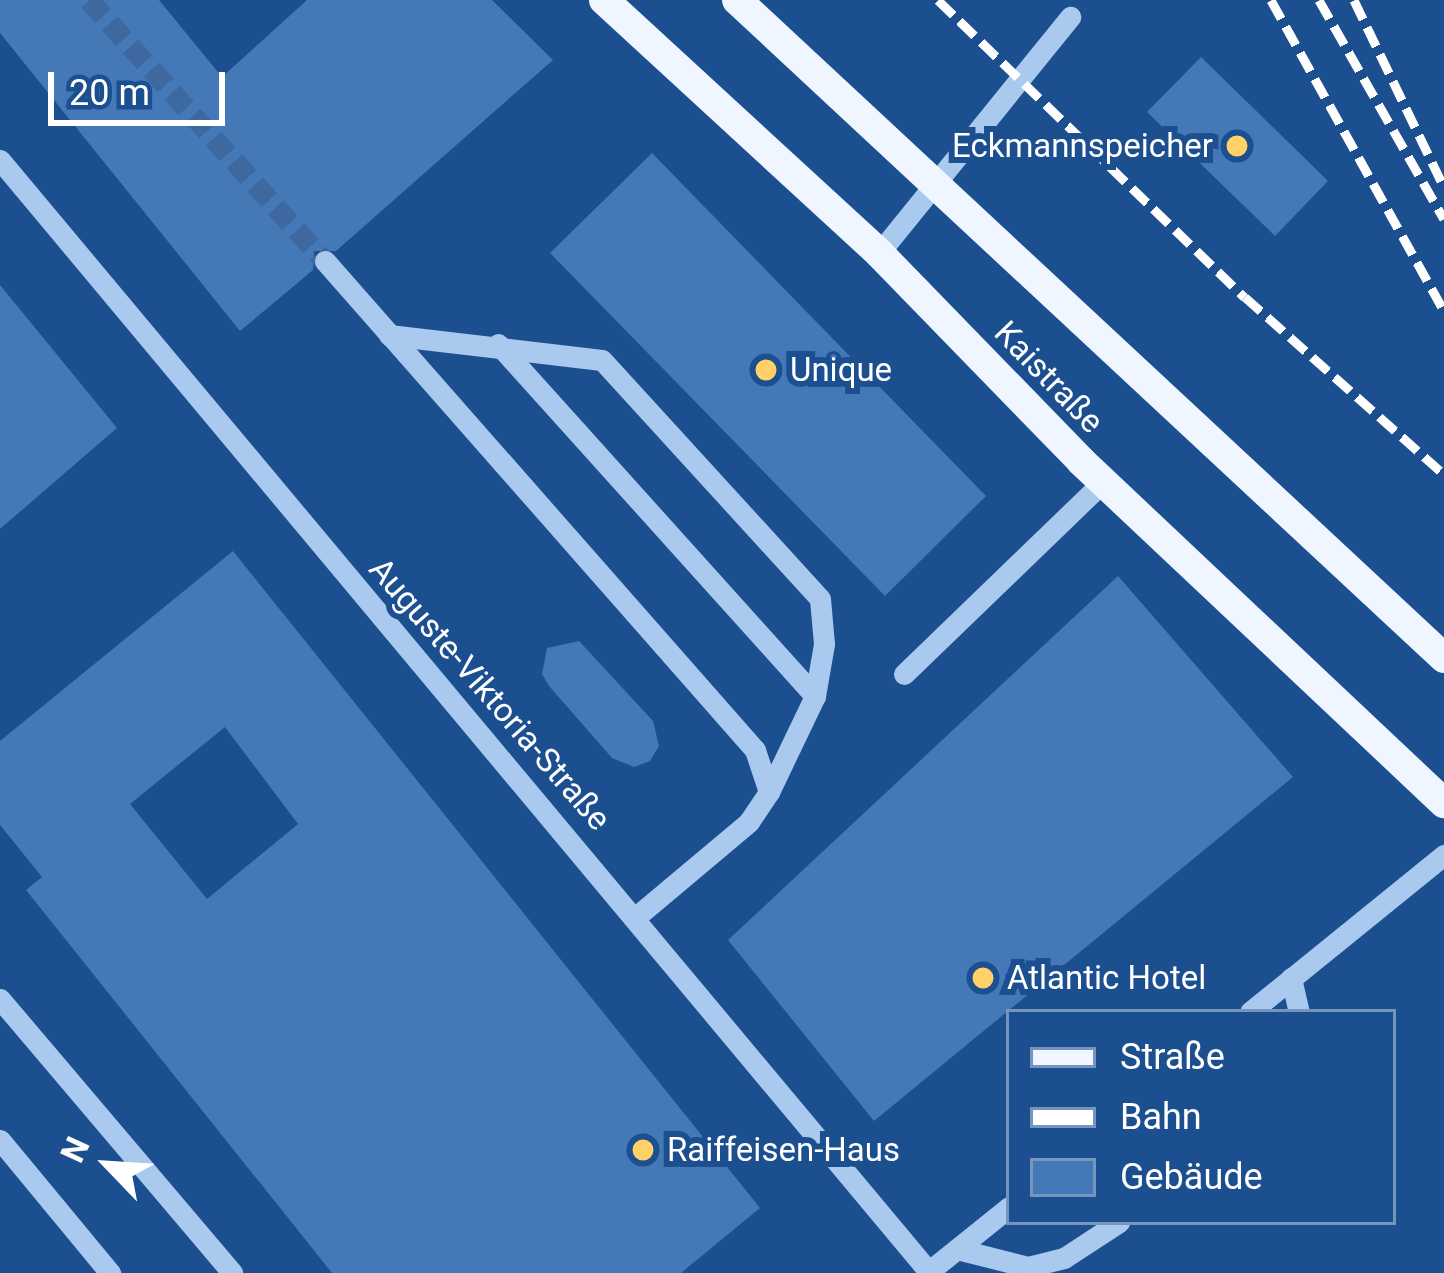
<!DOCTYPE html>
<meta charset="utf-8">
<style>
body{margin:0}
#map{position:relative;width:1444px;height:1273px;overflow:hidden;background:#1b4f8f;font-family:Roboto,sans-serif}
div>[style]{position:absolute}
.building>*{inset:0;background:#4478b7}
.minor-tunnel>*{height:21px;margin-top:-10.5px;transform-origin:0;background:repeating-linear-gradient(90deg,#3d69a0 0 21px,transparent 0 31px)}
.minor>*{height:21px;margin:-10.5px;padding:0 10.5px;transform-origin:10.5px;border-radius:10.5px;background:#a9c9ee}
.major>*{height:30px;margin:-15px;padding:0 15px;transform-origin:15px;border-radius:15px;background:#f0f6ff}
.rail>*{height:9px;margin-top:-4.5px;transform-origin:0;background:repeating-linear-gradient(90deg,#fff 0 21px,transparent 0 30px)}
.dots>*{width:33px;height:33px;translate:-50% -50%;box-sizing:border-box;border:6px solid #1b4f8f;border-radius:50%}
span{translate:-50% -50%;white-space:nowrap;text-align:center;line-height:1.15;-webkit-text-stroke:12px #1b4f8f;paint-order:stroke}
.poi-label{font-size:33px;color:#fff}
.right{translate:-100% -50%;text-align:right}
.left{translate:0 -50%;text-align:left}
.street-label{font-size:33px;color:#fff}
.legend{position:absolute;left:1006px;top:1009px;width:390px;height:216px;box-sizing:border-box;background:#1b4f8f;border:3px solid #7695bc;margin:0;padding:15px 21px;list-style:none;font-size:36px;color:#fff}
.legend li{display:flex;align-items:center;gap:24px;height:60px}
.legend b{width:60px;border:3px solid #7695bc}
.north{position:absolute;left:48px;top:1105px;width:120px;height:120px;-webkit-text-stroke:9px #1b4f8f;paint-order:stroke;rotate:295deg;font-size:33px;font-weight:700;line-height:48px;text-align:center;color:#fff}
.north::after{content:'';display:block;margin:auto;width:42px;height:54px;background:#fff;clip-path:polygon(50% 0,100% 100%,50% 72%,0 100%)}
.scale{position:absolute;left:48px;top:72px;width:177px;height:54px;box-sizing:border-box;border:6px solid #fff;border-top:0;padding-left:15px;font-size:36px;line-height:42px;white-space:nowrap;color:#fff;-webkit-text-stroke:9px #1b4f8f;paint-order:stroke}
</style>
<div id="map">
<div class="building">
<div style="clip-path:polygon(0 0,159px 0,222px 77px,307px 0,492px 0,553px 60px,336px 251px,314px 251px,313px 270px,240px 331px,0 33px)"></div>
<div style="clip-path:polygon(1201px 57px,1328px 181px,1275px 236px,1147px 112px)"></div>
<div style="clip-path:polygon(652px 153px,986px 496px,885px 596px,550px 253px)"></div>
<div style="clip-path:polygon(0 285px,117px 428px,0 529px)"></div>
<div style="clip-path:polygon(evenodd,233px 551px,760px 1208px,681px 1273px,332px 1273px,26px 890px,42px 877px,0 825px,0 741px,233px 551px,225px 727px,298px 824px,207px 899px,130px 804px,225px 727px)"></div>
<div style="clip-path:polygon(1118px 576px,1293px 777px,874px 1121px,728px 940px)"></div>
<div style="clip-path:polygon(579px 641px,653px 721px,659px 746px,650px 761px,634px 767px,612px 758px,549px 686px,542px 674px,547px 648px)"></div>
</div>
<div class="minor-tunnel">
<div style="left:89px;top:0;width:352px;rotate:47.9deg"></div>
</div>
<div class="minor">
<div style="left:0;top:160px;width:1449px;rotate:50.12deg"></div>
<div style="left:879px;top:253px;width:304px;rotate:-51deg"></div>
<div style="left:325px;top:261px;width:651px;rotate:48.67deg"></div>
<div style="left:755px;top:750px;width:44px;rotate:71.6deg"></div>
<div style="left:389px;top:335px;width:214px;rotate:6.7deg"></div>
<div style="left:602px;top:360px;width:323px;rotate:47.6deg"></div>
<div style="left:820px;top:599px;width:45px;rotate:84.9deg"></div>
<div style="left:824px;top:644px;width:53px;rotate:99.8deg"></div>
<div style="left:815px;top:696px;width:106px;rotate:115.6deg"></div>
<div style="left:769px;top:792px;width:36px;rotate:124deg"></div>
<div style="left:749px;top:822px;width:146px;rotate:140deg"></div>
<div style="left:498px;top:344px;width:474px;rotate:48deg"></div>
<div style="left:904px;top:674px;width:277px;rotate:-44deg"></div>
<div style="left:1291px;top:978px;width:35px;rotate:77deg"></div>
<div style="left:0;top:999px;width:359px;rotate:49.7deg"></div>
<div style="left:1250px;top:1012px;width:250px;rotate:-39deg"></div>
<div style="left:0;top:1140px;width:173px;rotate:50.4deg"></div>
<div style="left:957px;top:1249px;width:73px;rotate:14.2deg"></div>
<div style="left:1028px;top:1267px;width:37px;rotate:-14deg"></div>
<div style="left:1064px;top:1258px;width:66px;rotate:-33.2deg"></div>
<div style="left:927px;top:1273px;width:105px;rotate:-38.8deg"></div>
</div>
<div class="major">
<div style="left:604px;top:0;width:374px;rotate:42.6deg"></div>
<div style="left:879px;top:253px;width:290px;rotate:45.8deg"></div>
<div style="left:1081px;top:461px;width:499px;rotate:43.3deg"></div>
<div style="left:737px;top:0;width:966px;rotate:42.94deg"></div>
</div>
<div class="rail">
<div style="left:938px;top:0;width:427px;rotate:44.1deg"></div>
<div style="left:1245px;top:297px;width:266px;rotate:41.7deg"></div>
<div style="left:1271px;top:0;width:356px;rotate:60.9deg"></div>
<div style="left:1319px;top:0;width:252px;rotate:60.3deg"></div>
<div style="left:1354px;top:0;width:208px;rotate:64.3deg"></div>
</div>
<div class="dots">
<div style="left:1237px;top:146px;background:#ffd166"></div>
<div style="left:766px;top:370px;background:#ffd166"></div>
<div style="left:983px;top:978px;background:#ffd166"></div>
<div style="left:643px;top:1150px;background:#ffd166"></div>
</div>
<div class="poi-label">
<span class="right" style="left:1213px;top:146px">Eckmannspeicher</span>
<span class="left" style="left:790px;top:370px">Unique</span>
<span class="left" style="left:1007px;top:978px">Atlantic Hotel</span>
<span class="left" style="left:667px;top:1150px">Raiffeisen-Haus</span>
</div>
<div class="street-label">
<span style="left:1049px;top:377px;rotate:46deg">Kaistraße</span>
<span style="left:490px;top:694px;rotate:49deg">Auguste-Viktoria-Straße</span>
</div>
<ul class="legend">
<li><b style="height:15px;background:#f0f6ff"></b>Straße</li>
<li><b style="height:15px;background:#fff"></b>Bahn</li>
<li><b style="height:33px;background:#4478b7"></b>Gebäude</li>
</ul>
<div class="north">N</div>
<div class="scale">20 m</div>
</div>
